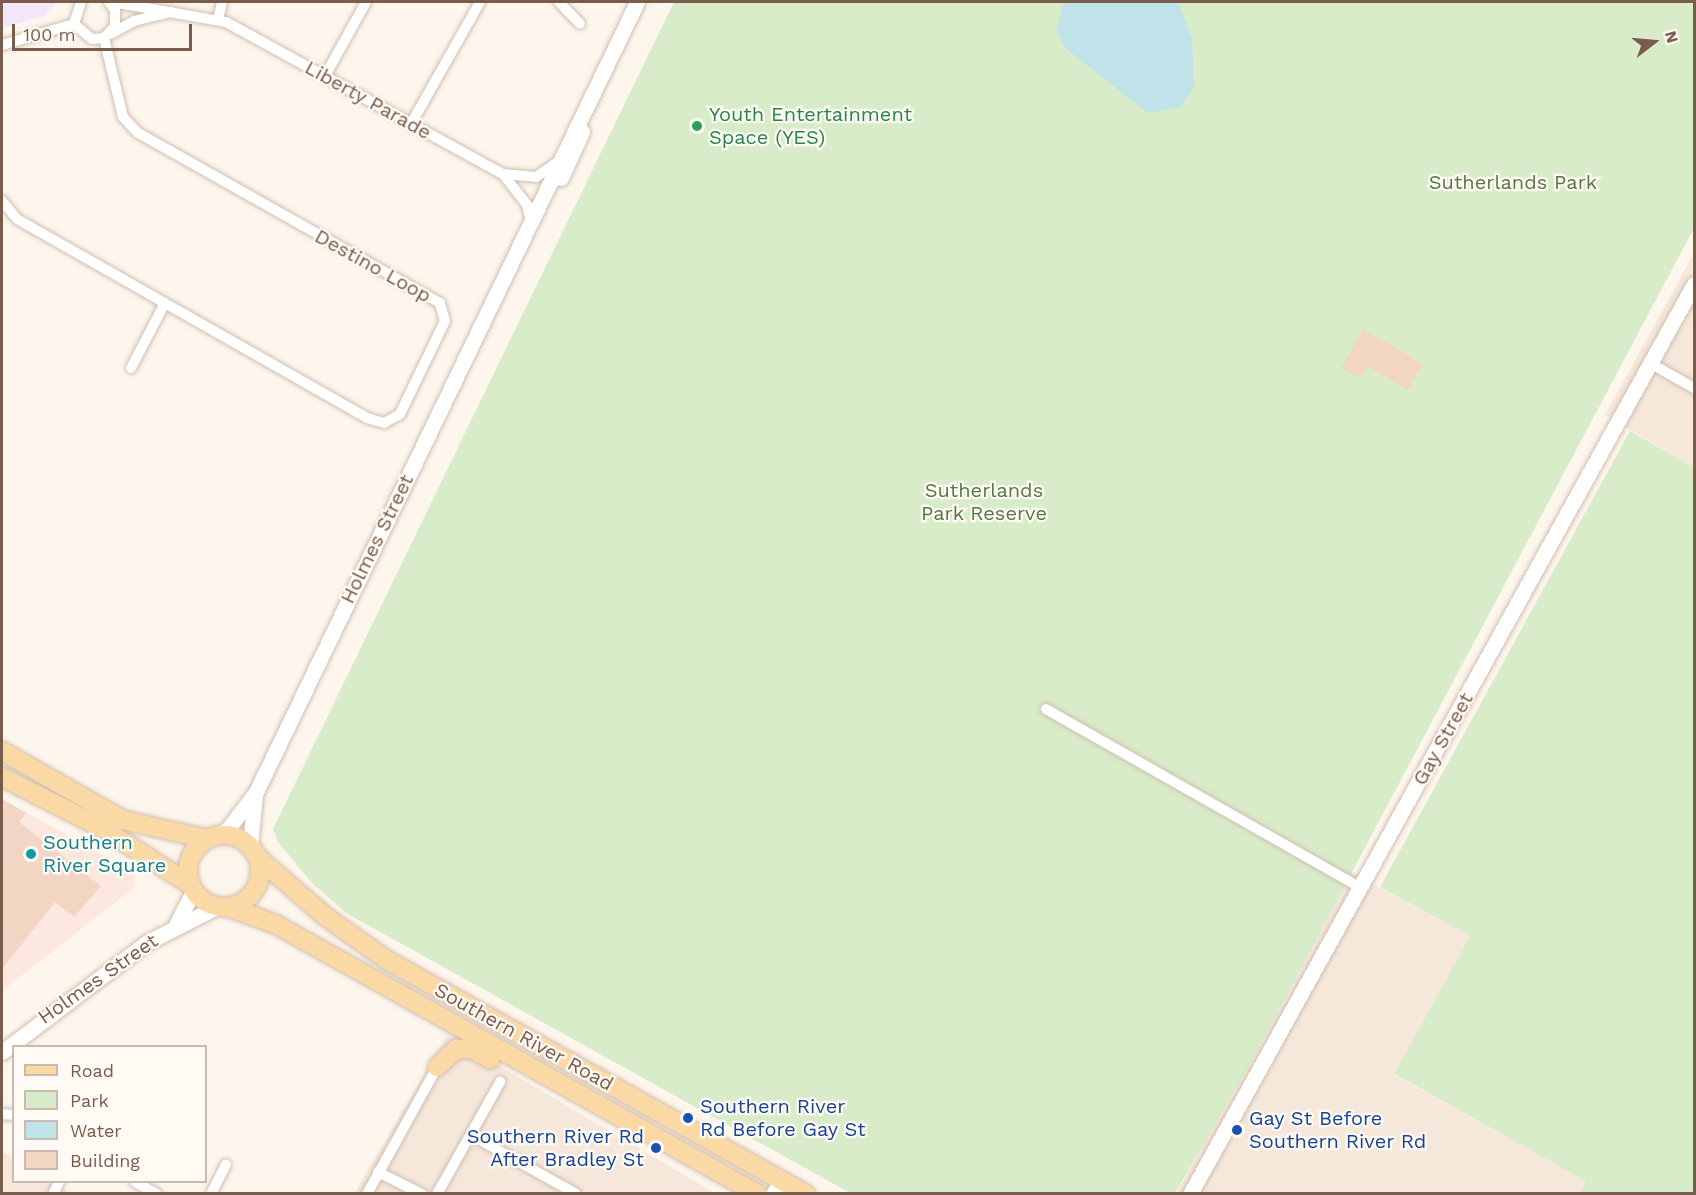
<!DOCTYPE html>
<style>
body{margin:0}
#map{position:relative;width:1696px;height:1195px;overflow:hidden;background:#fdf6ec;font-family:"Work Sans",sans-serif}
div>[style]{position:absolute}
.residential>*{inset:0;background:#f5e8da}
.commercial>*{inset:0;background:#fde8e0}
.education>*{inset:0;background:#f3e8fa}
.green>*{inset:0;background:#d8ecc9}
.water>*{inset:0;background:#bfe3e8}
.building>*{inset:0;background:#f3d5c3}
.roads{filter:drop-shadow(0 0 2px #d1beb0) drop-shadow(0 0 2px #d1beb0)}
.street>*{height:10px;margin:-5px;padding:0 5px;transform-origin:5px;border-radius:5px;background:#fff}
.secondary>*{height:15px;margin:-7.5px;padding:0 7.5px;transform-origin:7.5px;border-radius:7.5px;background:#fff}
.primary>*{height:18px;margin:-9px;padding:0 9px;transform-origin:9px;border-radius:9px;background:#fbd9a5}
.primary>.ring{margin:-9px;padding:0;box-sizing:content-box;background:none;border:18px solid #fbd9a5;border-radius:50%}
.dots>*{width:16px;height:16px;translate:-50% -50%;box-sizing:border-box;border:3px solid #fffaf3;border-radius:50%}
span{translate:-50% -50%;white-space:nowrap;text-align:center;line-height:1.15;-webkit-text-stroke:4.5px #fffaf3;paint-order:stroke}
.street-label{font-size:20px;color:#7a5c4d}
.leisure-label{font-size:20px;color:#27864d}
.left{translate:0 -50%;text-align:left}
.park-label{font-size:20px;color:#537a41}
.culture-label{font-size:20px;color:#0d838f}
.transit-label{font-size:20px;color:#164399}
.right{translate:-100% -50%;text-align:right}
.frame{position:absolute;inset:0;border:3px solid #7a5c4d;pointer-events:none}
.legend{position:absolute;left:12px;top:1045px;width:195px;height:138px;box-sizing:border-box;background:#fffaf3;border:2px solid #cabbb1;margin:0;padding:8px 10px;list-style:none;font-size:18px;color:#7a5c4d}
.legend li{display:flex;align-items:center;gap:12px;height:30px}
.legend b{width:30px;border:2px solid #cabbb1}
.north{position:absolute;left:1624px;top:12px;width:60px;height:60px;-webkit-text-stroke:4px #fffaf3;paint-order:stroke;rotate:74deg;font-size:16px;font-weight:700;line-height:24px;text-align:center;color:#7a5c4d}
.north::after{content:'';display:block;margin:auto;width:21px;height:27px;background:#7a5c4d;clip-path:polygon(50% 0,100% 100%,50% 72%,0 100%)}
.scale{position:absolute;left:12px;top:24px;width:180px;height:27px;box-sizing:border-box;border:3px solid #7a5c4d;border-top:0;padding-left:8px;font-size:18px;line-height:21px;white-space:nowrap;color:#7a5c4d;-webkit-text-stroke:4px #fffaf3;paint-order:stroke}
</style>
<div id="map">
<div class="residential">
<div style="clip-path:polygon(1694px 253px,1694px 467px,1605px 415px)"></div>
<div style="clip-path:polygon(1351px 872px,1470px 936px,1394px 1075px,1587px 1181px,1580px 1194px,1176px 1194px)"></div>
<div style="clip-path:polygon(447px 1035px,711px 1191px,714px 1193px,354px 1194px)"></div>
<div style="clip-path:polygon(2px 1152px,13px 1159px,14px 1182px,52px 1182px,72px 1193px,2px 1193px)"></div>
</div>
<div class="commercial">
<div style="clip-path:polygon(2px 799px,134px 872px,135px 887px,2px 991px)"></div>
</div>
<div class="education">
<div style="clip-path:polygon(2px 2px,58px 2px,45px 16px,2px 28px)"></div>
</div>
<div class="green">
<div style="clip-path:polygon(674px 2px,1694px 2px,1694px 228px,1248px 1068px,1175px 1193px,850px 1193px,346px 913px,312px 883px,278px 842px,273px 829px)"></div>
<div style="clip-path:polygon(1630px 431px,1694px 467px,1694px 1193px,1580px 1193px,1586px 1181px,1394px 1074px,1470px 936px,1380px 887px)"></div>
</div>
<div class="water">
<div style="clip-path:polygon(1064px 2px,1178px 2px,1192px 39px,1194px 87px,1181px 107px,1148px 113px,1065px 48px,1056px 30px)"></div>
</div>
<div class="building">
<div style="clip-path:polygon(1363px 329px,1423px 364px,1408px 390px,1367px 366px,1360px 378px,1341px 368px)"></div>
<div style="clip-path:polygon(2px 799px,26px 813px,19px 822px,101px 886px,74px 917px,55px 902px,2px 969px)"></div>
</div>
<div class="roads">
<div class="street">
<div style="left:81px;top:2px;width:23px;rotate:108deg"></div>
<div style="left:74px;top:24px;width:23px;rotate:40deg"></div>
<div style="left:92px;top:39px;width:12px;rotate:-5deg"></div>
<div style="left:104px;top:38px;width:16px;rotate:-47deg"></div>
<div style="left:115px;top:26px;width:16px;rotate:-90deg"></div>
<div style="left:115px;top:10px;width:10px;rotate:-127deg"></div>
<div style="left:112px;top:2px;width:116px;rotate:10deg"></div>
<div style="left:226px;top:22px;width:316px;rotate:28.8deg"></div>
<div style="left:503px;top:174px;width:33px;rotate:5deg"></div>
<div style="left:536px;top:177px;width:24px;rotate:-35deg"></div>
<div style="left:559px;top:2px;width:30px;rotate:46deg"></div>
<div style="left:218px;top:20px;width:18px;rotate:-77deg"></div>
<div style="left:110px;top:34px;width:27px;rotate:-28deg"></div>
<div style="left:134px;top:21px;width:38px;rotate:-14deg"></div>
<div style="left:2px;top:45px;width:75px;rotate:-16.3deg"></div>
<div style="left:325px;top:76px;width:85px;rotate:-61deg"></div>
<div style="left:411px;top:124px;width:140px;rotate:-60.5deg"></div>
<div style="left:503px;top:174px;width:39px;rotate:52deg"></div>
<div style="left:527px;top:205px;width:16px;rotate:76deg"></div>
<div style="left:2px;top:201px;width:23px;rotate:50deg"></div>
<div style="left:17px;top:219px;width:403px;rotate:29.6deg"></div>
<div style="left:367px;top:418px;width:18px;rotate:16deg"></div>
<div style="left:384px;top:423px;width:18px;rotate:-29deg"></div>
<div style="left:400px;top:414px;width:103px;rotate:-64.2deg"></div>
<div style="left:445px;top:321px;width:19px;rotate:-106deg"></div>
<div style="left:440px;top:303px;width:347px;rotate:-150.6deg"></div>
<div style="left:138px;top:133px;width:22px;rotate:-133deg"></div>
<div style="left:123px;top:117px;width:81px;rotate:-103.5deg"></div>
<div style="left:1650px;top:363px;width:51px;rotate:29.6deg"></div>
<div style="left:131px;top:368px;width:73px;rotate:-62.4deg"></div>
<div style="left:1046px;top:709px;width:362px;rotate:29.6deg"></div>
<div style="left:2px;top:1114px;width:12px;rotate:5deg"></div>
<div style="left:471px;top:1135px;width:120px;rotate:29.3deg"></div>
<div style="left:378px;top:1172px;width:49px;rotate:26.6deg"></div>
<div style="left:135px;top:1182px;width:25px;rotate:29deg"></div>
<div style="left:53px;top:1194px;width:13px;rotate:-63deg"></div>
<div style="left:211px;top:1194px;width:33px;rotate:-63deg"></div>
<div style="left:367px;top:1194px;width:145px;rotate:-61.1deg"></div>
<div style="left:437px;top:1194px;width:129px;rotate:-60.6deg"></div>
</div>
<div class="secondary">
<div style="left:561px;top:178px;width:51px;rotate:-65.5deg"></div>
<div style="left:216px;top:836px;width:13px;rotate:-29deg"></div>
<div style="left:227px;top:830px;width:48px;rotate:-52.7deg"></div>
<div style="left:256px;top:792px;width:877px;rotate:-64.25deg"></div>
<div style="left:250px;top:846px;width:51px;rotate:-84.4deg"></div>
<div style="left:176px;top:925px;width:39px;rotate:-63deg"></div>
<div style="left:2px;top:1052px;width:181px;rotate:-37.1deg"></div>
<div style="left:146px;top:943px;width:81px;rotate:-27.2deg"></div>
<div style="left:773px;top:1194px;width:17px;rotate:-57deg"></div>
<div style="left:1190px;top:1194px;width:1040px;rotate:-61.02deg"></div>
</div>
<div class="primary">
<div style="left:2px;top:751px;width:139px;rotate:29.7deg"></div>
<div style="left:123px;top:820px;width:86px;rotate:12.7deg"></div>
<div style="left:2px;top:777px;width:114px;rotate:27deg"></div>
<div style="left:104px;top:829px;width:103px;rotate:32.8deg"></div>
<div class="ring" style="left:188px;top:835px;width:54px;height:54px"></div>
<div style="left:257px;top:857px;width:91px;rotate:41deg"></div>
<div style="left:326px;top:917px;width:75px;rotate:35.2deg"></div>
<div style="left:387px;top:960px;width:480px;rotate:29.2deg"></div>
<div style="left:228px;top:907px;width:50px;rotate:19.9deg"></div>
<div style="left:275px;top:924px;width:553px;rotate:29.21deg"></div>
<div style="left:437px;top:1067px;width:26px;rotate:-43deg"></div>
<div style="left:456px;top:1049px;width:16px"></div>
<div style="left:472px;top:1049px;width:21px;rotate:29deg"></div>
</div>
</div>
<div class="dots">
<div style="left:697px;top:126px;background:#2e9e5b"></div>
<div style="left:31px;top:854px;background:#0f9aa8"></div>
<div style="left:688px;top:1118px;background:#1a4fb4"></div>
<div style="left:1237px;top:1130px;background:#1a4fb4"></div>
<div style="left:656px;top:1148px;background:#1a4fb4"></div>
</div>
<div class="street-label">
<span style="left:368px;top:100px;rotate:29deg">Liberty Parade</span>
<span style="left:373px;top:266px;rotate:29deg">Destino Loop</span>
<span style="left:377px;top:539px;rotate:-64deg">Holmes Street</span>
<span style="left:1443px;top:739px;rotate:-61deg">Gay Street</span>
<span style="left:98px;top:979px;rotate:-35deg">Holmes Street</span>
<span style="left:524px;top:1037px;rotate:29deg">Southern River Road</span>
</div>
<div class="leisure-label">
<span class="left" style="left:709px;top:126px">Youth Entertainment<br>Space (YES)</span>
</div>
<div class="park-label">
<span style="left:1513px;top:182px">Sutherlands Park</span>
<span style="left:984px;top:502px">Sutherlands<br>Park Reserve</span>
</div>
<div class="culture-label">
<span class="left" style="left:43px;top:854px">Southern<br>River Square</span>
</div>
<div class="transit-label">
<span class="left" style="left:700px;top:1118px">Southern River<br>Rd Before Gay St</span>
<span class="left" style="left:1249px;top:1130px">Gay St Before<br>Southern River Rd</span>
<span class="right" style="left:644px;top:1148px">Southern River Rd<br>After Bradley St</span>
</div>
<div class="frame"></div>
<ul class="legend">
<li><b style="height:8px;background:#fbd9a5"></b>Road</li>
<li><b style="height:16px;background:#d8ecc9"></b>Park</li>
<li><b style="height:16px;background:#bfe3e8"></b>Water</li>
<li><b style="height:16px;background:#f3d5c3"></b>Building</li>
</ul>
<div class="north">N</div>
<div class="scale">100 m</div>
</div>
